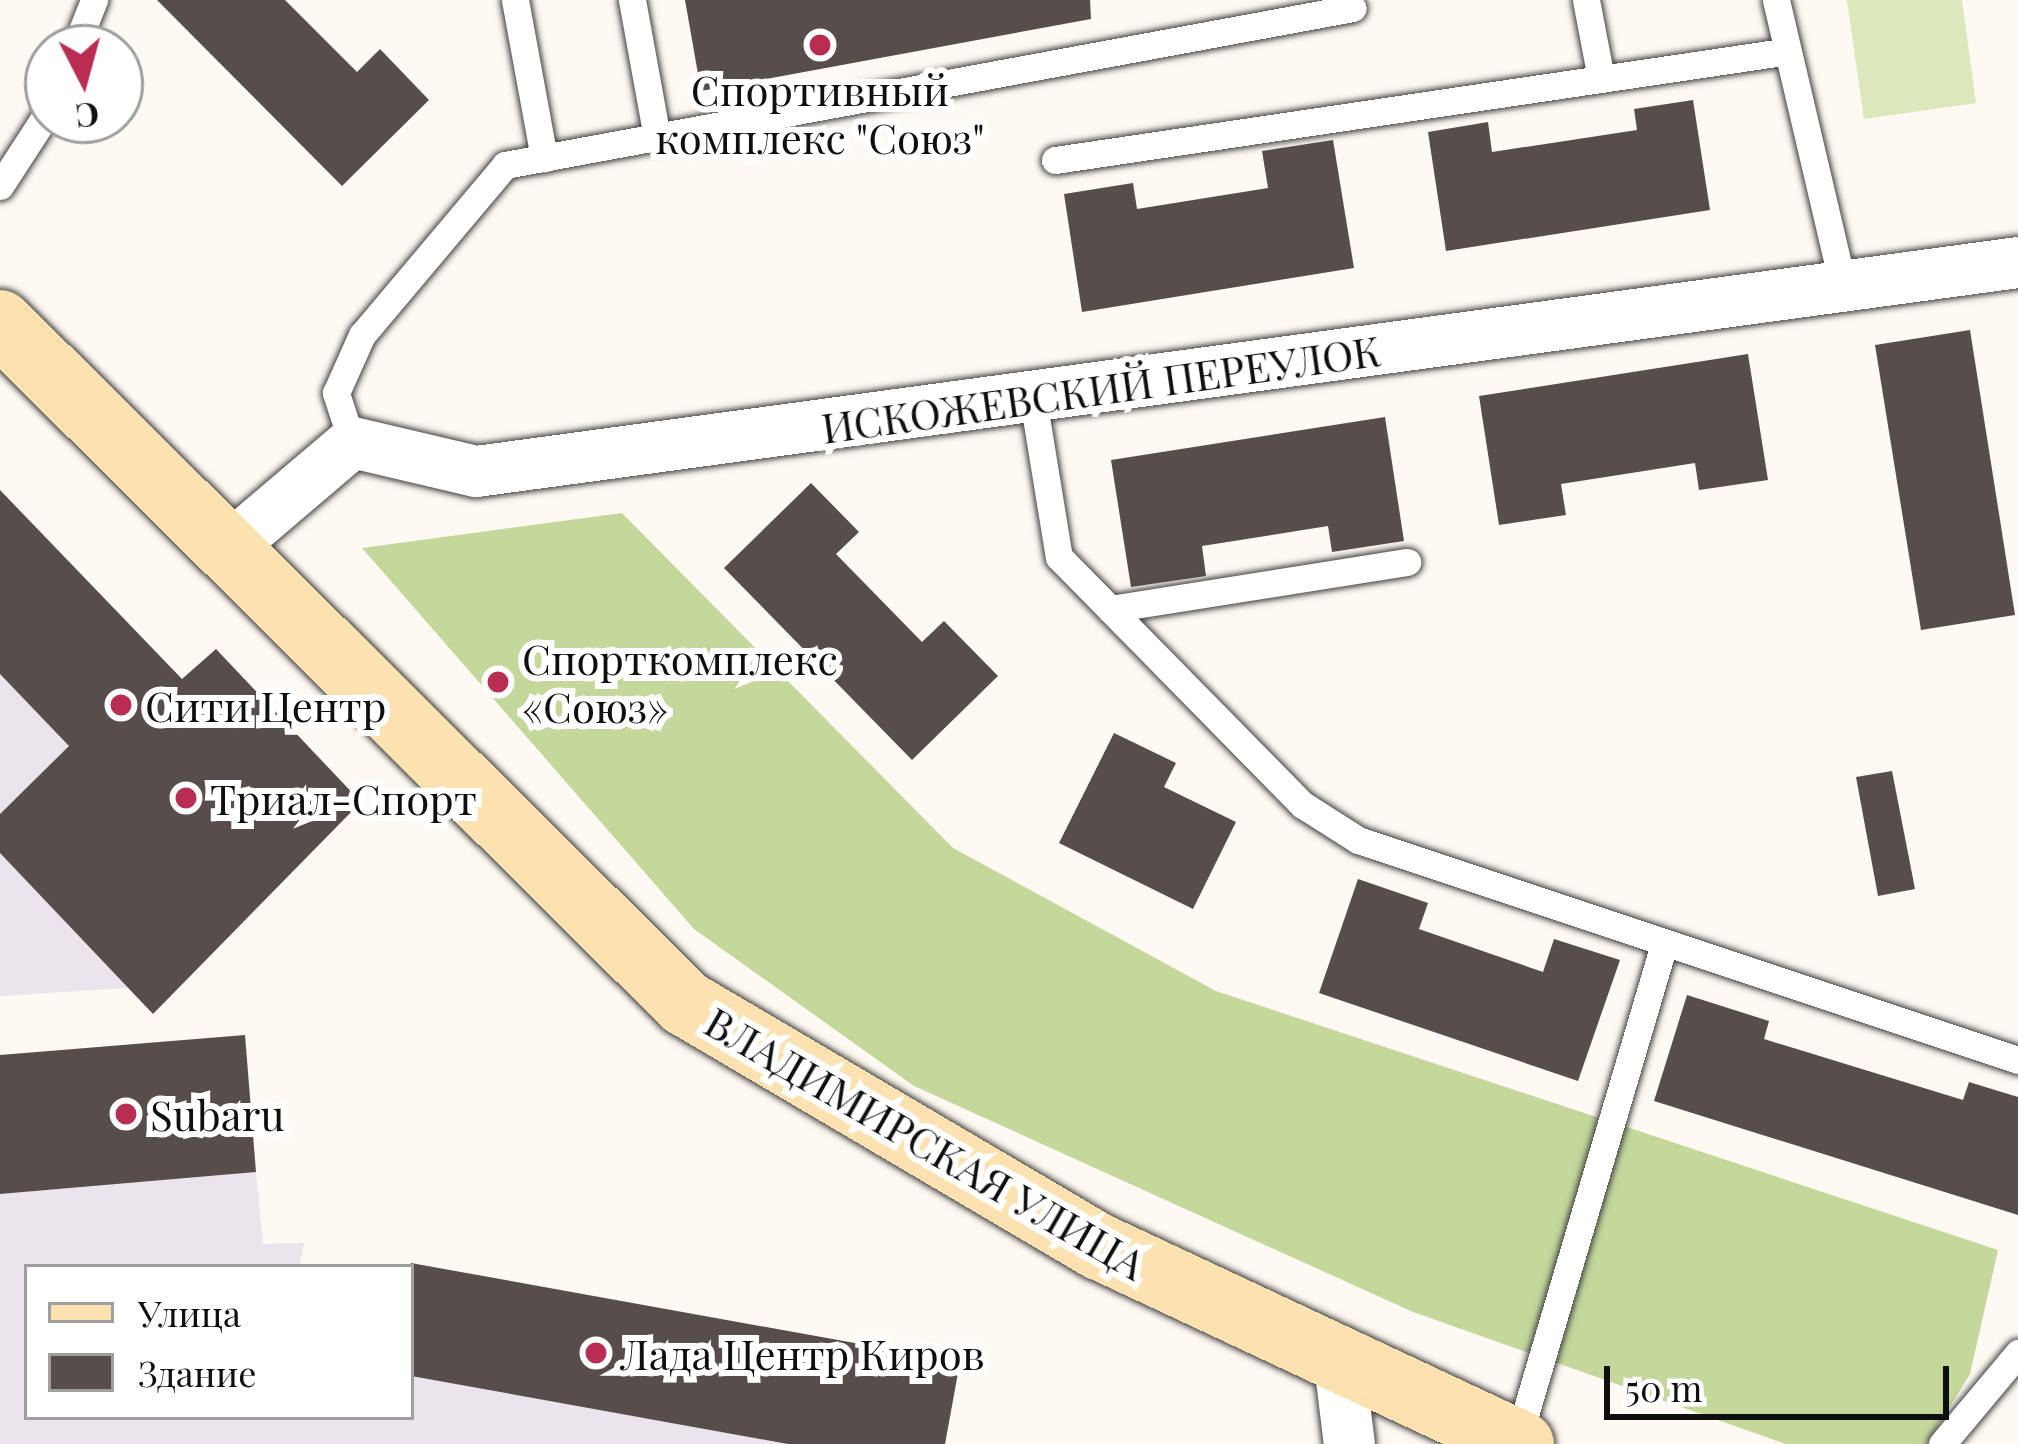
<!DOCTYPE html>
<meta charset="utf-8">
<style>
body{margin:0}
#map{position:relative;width:2018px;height:1444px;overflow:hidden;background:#fef9f2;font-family:"Playfair Display",serif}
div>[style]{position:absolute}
.industrial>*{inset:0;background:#eae4ed}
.green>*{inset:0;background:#dce8bc}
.forest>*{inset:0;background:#c4d89c}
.building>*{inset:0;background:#574e4c}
.roads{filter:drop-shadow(0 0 3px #424242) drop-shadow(0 0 3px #424242)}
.service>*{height:27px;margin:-13.5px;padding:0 13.5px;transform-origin:13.5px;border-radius:13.5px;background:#fff}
.minor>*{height:51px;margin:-25.5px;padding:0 25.5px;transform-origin:25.5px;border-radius:25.5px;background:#fff}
.secondary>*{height:66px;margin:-33px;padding:0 33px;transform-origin:33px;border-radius:33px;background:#fbe2b0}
.dots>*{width:33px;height:33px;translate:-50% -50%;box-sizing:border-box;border:6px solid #fff;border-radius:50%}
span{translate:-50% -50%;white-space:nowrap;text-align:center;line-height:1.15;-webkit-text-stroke:12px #fff;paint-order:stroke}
.poi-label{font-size:42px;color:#0f0f0f}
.left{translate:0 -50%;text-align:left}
.street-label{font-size:42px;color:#0f0f0f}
.legend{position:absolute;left:24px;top:1264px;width:390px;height:156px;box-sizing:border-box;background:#fff;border:3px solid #9f9f9f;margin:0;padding:15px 21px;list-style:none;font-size:36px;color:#0f0f0f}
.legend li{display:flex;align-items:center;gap:24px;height:60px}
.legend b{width:60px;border:3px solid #9f9f9f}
.north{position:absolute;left:24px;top:24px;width:120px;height:120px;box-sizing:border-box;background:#fff;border:3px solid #9f9f9f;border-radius:50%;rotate:174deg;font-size:33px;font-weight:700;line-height:48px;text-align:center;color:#0f0f0f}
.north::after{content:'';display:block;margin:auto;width:42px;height:54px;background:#b92d52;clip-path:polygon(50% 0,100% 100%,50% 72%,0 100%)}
.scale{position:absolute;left:1604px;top:1366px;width:345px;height:54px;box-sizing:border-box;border:6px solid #0f0f0f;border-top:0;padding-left:15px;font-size:36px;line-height:42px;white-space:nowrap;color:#0f0f0f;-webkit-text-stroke:9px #fff;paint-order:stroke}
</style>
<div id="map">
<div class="industrial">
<div style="clip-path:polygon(0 674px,69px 746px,0 814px)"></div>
<div style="clip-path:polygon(0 853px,128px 987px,128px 988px,0 996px)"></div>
<div style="clip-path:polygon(256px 1172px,263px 1244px,304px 1243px,299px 1267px,27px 1267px,27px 1417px,411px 1417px,411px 1376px,788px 1444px,0 1444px,0 1194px)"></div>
</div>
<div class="green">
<div style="clip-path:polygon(1847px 0,1962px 0,1976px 103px,1864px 119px)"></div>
</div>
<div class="forest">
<div style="clip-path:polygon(622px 513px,953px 848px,1216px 991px,1998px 1250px,1970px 1374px,1927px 1444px,1786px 1444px,1413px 1312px,914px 1086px,694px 929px,362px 548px)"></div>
</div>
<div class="building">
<div style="clip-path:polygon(157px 0,285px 0,357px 72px,380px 49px,429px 100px,342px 186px)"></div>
<div style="clip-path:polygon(685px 0,1090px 0,1091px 19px,701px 91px)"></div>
<div style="clip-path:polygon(1693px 100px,1710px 210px,1446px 251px,1428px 132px,1488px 122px,1492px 152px,1637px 130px,1634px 109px)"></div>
<div style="clip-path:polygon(1333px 140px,1354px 268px,1082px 312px,1064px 194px,1133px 183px,1137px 209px,1268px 188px,1262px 151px)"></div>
<div style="clip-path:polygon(1970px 330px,2015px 615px,1921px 630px,1875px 345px)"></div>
<div style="clip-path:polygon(1748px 354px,1768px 480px,1699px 490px,1695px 463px,1561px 484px,1566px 515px,1499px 525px,1479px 396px)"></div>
<div style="clip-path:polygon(1385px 417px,1404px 541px,1332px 552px,1328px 526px,1202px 546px,1206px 576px,1131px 587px,1111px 460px)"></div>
<div style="clip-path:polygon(811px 483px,859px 532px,836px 554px,922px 642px,944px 621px,998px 676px,912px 760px,724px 568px)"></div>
<div style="clip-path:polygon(0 490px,182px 679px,216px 649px,361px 802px,153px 1014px,0 853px,0 814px,69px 746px,0 674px)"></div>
<div style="clip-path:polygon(1114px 733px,1176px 763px,1164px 787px,1236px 822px,1193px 909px,1059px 843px)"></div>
<div style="clip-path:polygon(1892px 771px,1915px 889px,1878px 896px,1856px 777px)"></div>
<div style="clip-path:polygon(1358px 879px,1428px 903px,1419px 929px,1543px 972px,1554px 939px,1620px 960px,1578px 1081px,1319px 993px)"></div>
<div style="clip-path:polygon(1687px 995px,1769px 1021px,1764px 1039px,1963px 1100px,1969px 1082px,2018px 1097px,2018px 1215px,1654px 1101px)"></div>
<div style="clip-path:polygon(245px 1035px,256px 1172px,0 1194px,0 1055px)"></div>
<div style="clip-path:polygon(411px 1263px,960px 1362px,945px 1444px,788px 1444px,411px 1376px)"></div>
</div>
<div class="roads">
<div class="service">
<div style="left:515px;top:0;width:161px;rotate:79.6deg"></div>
<div style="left:632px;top:0;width:140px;rotate:79.7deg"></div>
<div style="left:1586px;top:0;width:80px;rotate:79.2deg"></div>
<div style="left:1776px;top:0;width:294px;rotate:76.8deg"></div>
<div style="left:75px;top:48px;width:52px;rotate:-68.4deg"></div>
<div style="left:1055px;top:160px;width:736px;rotate:-8.44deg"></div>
<div style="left:0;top:186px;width:88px;rotate:-57deg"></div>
<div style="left:1033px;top:399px;width:160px;rotate:80.7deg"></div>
<div style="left:1059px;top:557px;width:348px;rotate:45.5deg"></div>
<div style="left:1303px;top:805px;width:65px;rotate:32.5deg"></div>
<div style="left:1358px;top:840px;width:696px;rotate:18.43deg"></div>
<div style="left:352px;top:442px;width:52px;rotate:-108.1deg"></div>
<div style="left:336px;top:393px;width:64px;rotate:-65.9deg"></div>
<div style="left:362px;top:335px;width:222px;rotate:-49.9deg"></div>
<div style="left:505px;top:165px;width:862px;rotate:-10.49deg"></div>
<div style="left:1110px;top:609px;width:301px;rotate:-9deg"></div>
<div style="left:1517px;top:1442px;width:519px;rotate:-73.55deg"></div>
<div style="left:1942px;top:1444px;width:119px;rotate:-50.1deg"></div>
</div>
<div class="minor">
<div style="left:224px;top:551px;width:168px;rotate:-40.4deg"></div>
<div style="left:352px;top:442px;width:127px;rotate:13.2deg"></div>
<div style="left:476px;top:471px;width:1556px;rotate:-7.72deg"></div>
<div style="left:1339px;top:1363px;width:82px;rotate:83deg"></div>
</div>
<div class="secondary">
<div style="left:0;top:323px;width:965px;rotate:44.79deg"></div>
<div style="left:685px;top:1003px;width:481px;rotate:30.5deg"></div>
<div style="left:1100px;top:1247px;width:465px;rotate:25.1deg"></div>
</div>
</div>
<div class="dots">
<div style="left:820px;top:45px;background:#b92d52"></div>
<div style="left:498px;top:682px;background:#b92d52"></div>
<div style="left:121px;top:705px;background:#b92d52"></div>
<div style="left:186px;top:798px;background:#b92d52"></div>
<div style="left:126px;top:1114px;background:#b92d52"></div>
<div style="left:596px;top:1353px;background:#b92d52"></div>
</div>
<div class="poi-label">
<span style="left:820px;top:113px">Спортивный<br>комплекс "Союз"</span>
<span class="left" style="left:522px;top:682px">Спорткомплекс<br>«Союз»</span>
<span class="left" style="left:145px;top:705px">Сити Центр</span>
<span class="left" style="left:210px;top:798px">Триал-Спорт</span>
<span class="left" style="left:150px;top:1114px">Subaru</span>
<span class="left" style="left:620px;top:1353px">Лада Центр Киров</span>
</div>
<div class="street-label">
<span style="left:1101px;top:388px;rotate:-8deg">ИСКОЖЕВСКИЙ ПЕРЕУЛОК</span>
<span style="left:926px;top:1142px;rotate:30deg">ВЛАДИМИРСКАЯ УЛИЦА</span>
</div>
<ul class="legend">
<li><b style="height:15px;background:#fbe2b0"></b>Улица</li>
<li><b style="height:33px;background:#574e4c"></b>Здание</li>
</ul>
<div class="north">С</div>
<div class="scale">50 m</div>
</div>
